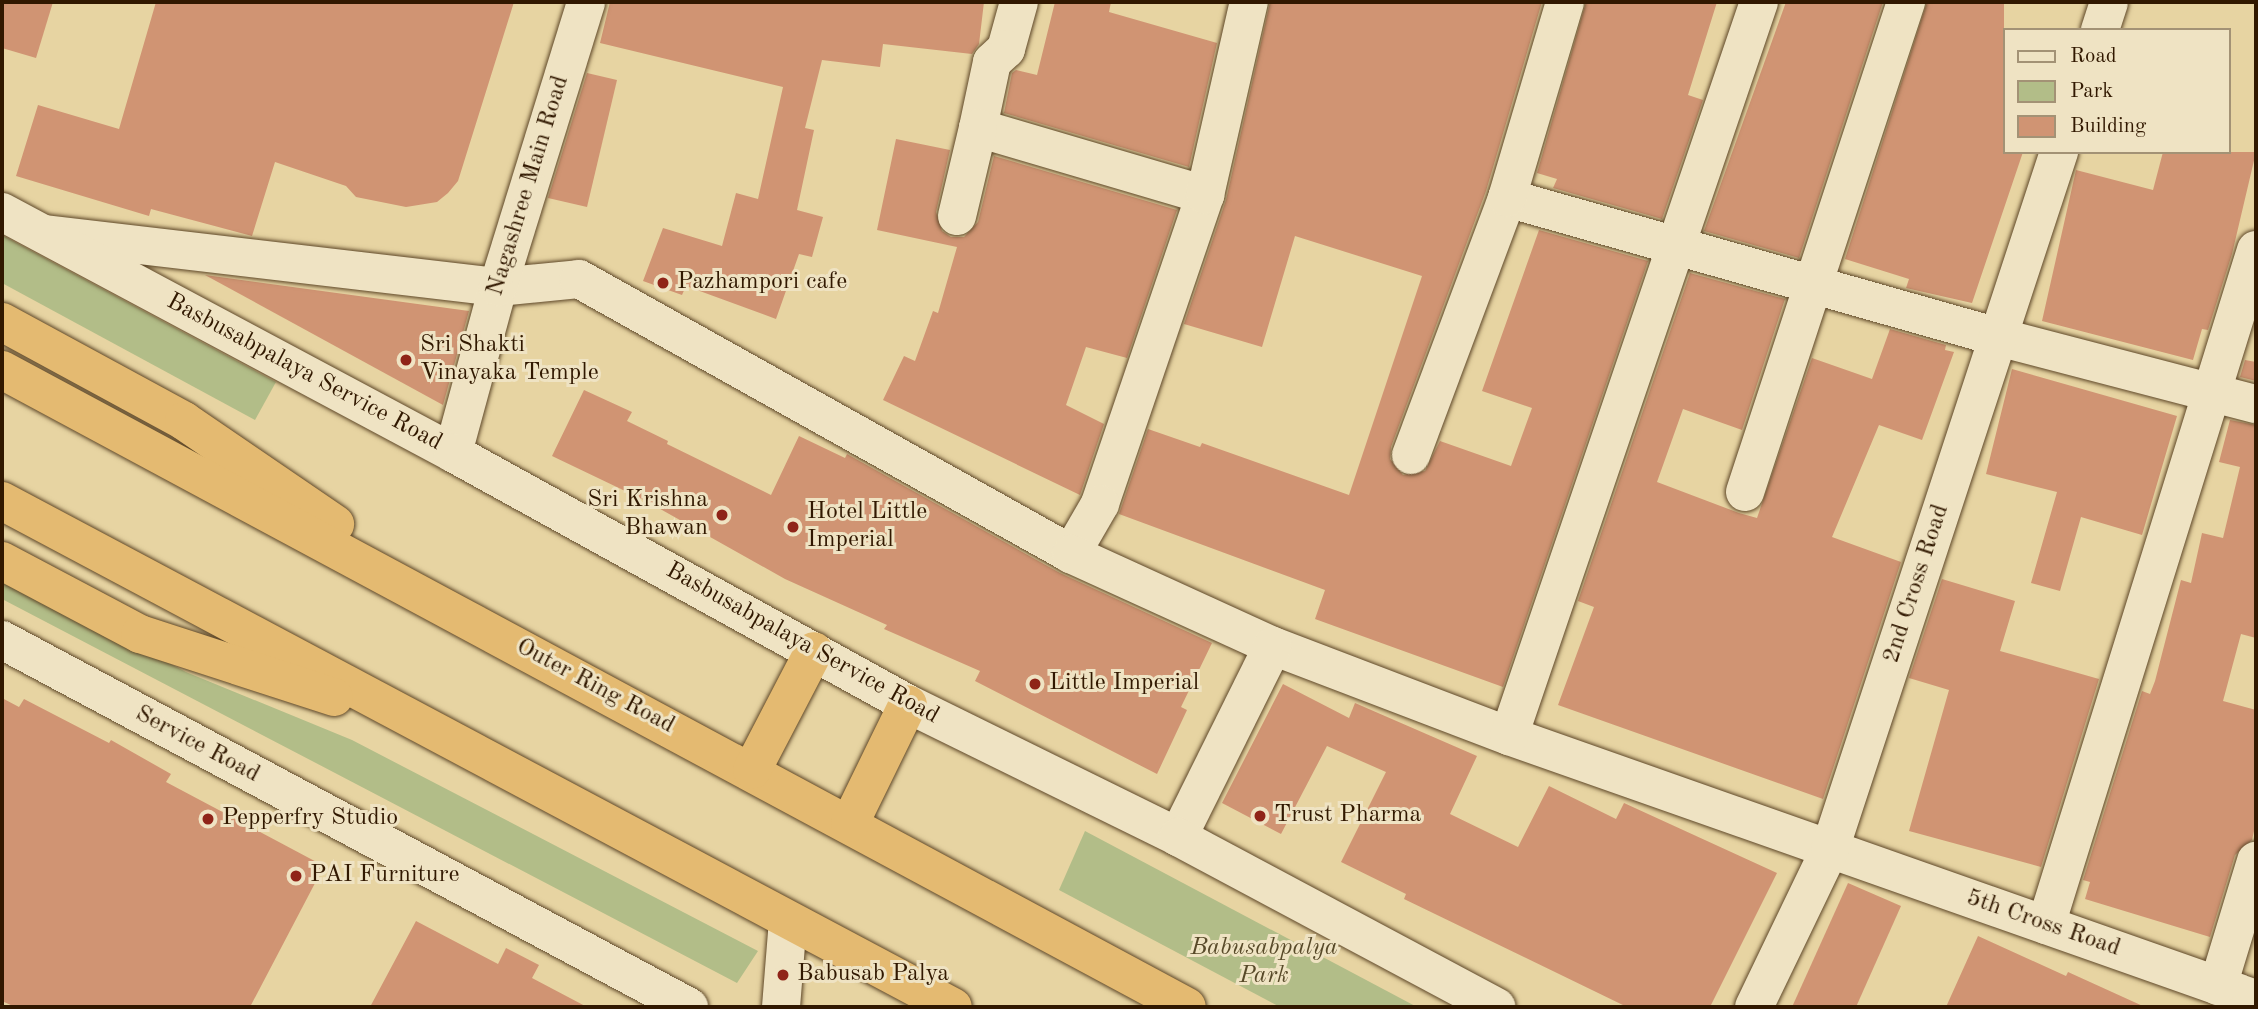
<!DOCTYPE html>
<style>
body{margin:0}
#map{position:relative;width:2258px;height:1009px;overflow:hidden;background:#e7d4a2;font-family:"Old Standard TT",serif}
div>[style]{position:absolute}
.green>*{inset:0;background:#b2bd88}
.building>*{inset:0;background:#d09473}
.roads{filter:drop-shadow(0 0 2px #5e4728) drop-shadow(0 0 2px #5e4728)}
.street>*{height:38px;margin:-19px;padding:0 19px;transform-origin:19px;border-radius:19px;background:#efe3c3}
.secondary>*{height:38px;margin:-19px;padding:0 19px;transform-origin:19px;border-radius:19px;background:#efe3c3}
.highway>*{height:38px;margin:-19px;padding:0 19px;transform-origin:19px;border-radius:19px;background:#e4ba71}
.dots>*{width:19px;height:19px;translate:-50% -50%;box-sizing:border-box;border:4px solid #efe3c3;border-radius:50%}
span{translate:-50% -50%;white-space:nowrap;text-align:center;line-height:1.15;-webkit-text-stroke:6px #efe3c3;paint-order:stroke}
.street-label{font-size:24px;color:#311800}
.poi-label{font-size:24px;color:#311800}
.left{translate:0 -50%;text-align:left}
.right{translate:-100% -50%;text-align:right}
.park-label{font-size:24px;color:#584a29;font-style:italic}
.frame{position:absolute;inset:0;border:4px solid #311800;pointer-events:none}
.legend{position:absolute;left:2003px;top:28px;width:228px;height:126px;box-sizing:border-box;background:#efe3c3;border:2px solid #a39275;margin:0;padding:9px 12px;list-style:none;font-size:21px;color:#311800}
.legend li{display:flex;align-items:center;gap:14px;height:35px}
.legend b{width:35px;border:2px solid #a39275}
</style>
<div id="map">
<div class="green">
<div style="clip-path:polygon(2px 235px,276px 382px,255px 420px,2px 283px)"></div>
<div style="clip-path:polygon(2px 575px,186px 672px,352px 740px,758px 951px,737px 983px,2px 599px)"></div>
<div style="clip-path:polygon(1085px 831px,1417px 1007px,1280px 1007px,1059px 890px)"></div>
</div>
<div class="building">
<div style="clip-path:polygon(2px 2px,53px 2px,36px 58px,2px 48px)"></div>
<div style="clip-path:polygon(156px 2px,514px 2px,458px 181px,448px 193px,437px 202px,406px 207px,356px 197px,346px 186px,275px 162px,252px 236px,151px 209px,149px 216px,16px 176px,38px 105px,119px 129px)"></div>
<div style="clip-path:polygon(610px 2px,984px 2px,979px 44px,972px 54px,883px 44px,880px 67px,822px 60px,805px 128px,814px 130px,797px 210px,823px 217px,812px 257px,799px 254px,776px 319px,686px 286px,682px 295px,643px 281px,663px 228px,722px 246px,736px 193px,758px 199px,783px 87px,600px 43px)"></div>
<div style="clip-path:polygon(1055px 2px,1111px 2px,1109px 12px,1217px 43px,1189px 167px,1004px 113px,1012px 73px,1016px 70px,1037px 75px)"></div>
<div style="clip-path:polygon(1270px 2px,1542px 2px,1486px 191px,1391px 447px,1390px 459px,1403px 475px,1425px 471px,1440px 441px,1511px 466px,1532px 408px,1482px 391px,1539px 230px,1648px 261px,1503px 687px,1315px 619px,1325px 590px,1119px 514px,1148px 429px,1200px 447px,1202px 443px,1349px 495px,1422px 276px,1295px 236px,1262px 347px,1184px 324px,1226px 200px)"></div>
<div style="clip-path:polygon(1586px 2px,1717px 2px,1688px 95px,1703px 100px,1662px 219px,1553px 188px,1557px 179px,1537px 173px)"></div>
<div style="clip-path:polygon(1786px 2px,1883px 2px,1799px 258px,1704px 231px)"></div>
<div style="clip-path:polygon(1927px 2px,2004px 2px,2004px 152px,2023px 152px,1972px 303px,1906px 288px,1909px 279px,1845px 259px)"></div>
<div style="clip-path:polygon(587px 73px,617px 80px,587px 207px,548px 198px)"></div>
<div style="clip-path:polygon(896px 139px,950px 150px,936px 212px,942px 231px,951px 237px,964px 237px,978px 222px,994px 156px,1177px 210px,1127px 358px,1086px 347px,1066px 405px,1104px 424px,1080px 495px,883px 400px,904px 356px,915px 361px,933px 311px,938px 313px,957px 247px,877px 230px)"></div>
<div style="clip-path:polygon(2163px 152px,2256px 152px,2232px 254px,2208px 330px,2202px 329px,2193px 360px,2042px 321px,2076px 170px,2153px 190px)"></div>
<div style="clip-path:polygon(1690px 273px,1785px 299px,1742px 430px,1683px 409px,1657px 482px,1739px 513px,1757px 518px,1812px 358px,1872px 379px,1890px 329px,1946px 345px,1945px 350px,1954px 352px,1922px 440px,1879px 425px,1832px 537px,1901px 562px,1823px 799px,1558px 705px,1594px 607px,1578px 601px)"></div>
<div style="clip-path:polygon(205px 275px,469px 311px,443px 405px)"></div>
<div style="clip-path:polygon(2245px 360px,2256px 362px,2256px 381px,2240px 377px)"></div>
<div style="clip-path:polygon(2012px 369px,2177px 416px,2142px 535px,2081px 517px,2060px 591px,2031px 583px,2057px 492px,1986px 474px)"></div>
<div style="clip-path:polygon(584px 390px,632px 412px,627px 421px,668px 441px,667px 444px,771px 495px,799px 436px,845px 458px,847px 454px,1060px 573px,1212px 643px,1181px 707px,1187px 710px,1157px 774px,975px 681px,980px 671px,884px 629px,887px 625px,785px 579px,646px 501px,552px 456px)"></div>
<div style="clip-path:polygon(2230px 420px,2256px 425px,2256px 638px,2241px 634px,2223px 701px,2256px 710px,2256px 822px,2252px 840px,2235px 855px,2210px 937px,2085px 899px,2090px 882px,2083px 880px,2142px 691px,2150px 694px,2155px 681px,2181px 580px,2191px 583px,2202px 533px,2223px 538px,2240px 467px,2219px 462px)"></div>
<div style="clip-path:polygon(1942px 579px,2015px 601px,2000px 651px,2099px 679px,2041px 867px,1909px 831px,1949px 690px,1909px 678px)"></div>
<div style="clip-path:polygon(1283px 684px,1349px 718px,1355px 703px,1477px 756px,1450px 814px,1518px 847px,1549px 786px,1616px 819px,1624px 803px,1777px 873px,1710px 1007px,1627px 1007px,1404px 899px,1406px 894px,1341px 862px,1386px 772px,1327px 746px,1281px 834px,1222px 803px)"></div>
<div style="clip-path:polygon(2px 698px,19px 707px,24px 699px,109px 743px,111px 740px,171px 774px,166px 782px,324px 866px,250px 1007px,15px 1007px,2px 1001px)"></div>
<div style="clip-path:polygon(1848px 883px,1901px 906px,1856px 1007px,1792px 1007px)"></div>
<div style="clip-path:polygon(416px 921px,498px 964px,506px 948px,539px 965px,532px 978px,587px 1007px,370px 1007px)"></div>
<div style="clip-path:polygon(1978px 936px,2066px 976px,2068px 972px,2145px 1007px,1946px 1007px)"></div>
</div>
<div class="roads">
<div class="street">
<div style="left:1019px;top:2px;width:49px;rotate:105.5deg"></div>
<div style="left:1006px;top:49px;width:19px;rotate:137deg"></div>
<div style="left:992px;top:62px;width:67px;rotate:102deg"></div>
<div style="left:978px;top:128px;width:237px;rotate:16.4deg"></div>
<div style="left:1205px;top:195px;width:326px;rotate:108.8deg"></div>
<div style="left:1100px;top:504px;width:58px;rotate:120.1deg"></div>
<div style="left:2100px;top:30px;width:29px;rotate:-72deg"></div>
<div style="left:1205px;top:195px;width:198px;rotate:-77.2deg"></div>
<div style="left:1507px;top:198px;width:510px;rotate:15.81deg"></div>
<div style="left:1998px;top:337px;width:267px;rotate:14.6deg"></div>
<div style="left:957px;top:216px;width:90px;rotate:-76.6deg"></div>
<div style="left:45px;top:234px;width:456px;rotate:6.7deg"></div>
<div style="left:498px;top:287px;width:81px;rotate:-5.6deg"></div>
<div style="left:579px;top:279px;width:564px;rotate:29.2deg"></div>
<div style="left:1071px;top:554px;width:222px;rotate:24.5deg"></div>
<div style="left:1273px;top:646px;width:253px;rotate:20.9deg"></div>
<div style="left:1509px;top:736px;width:792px;rotate:19.4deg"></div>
<div style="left:453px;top:453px;width:172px;rotate:-74.8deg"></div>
<div style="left:498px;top:287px;width:298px;rotate:-72.8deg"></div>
<div style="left:1411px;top:455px;width:274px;rotate:-69.5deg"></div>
<div style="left:1507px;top:198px;width:204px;rotate:-73.5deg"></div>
<div style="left:1745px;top:492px;width:516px;rotate:-71.81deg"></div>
<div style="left:1509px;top:736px;width:775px;rotate:-71.19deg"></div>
<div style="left:1178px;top:837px;width:213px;rotate:-63.6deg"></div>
<div style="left:2046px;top:925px;width:707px;rotate:-72.72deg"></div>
<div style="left:2218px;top:986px;width:131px;rotate:-73.1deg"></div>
<div style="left:1754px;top:1007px;width:175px;rotate:-64.3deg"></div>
<div style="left:1830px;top:849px;width:734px;rotate:-71.81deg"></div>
</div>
<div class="secondary">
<div style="left:2px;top:212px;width:511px;rotate:28.12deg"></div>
<div style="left:453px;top:453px;width:520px;rotate:28.88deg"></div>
<div style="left:908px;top:704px;width:301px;rotate:26.2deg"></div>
<div style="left:1178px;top:837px;width:361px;rotate:28.1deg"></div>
<div style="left:2px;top:640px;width:779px;rotate:28.11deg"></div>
<div style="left:781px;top:1007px;width:87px;rotate:-85.4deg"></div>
</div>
<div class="highway">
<div style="left:2px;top:322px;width:207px;rotate:28.5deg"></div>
<div style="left:184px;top:421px;width:183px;rotate:34.3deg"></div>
<div style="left:2px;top:370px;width:1345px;rotate:28.26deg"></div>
<div style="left:2px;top:501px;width:1077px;rotate:28.02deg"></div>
<div style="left:2px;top:561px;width:156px;rotate:27.9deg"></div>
<div style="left:140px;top:634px;width:204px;rotate:18deg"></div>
<div style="left:752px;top:770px;width:134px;rotate:-62.5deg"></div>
<div style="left:850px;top:823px;width:132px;rotate:-64deg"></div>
</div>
</div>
<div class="dots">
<div style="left:663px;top:283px;background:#8f2418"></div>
<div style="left:406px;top:360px;background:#8f2418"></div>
<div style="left:722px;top:515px;background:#8f2418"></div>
<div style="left:793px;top:527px;background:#8f2418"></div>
<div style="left:1035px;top:684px;background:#8f2418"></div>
<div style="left:1260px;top:816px;background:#8f2418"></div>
<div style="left:208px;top:819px;background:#8f2418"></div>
<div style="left:296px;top:876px;background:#8f2418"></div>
<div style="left:783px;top:975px;background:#8f2418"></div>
</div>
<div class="street-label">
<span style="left:529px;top:186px;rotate:-73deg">Nagashree Main Road</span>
<span style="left:304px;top:373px;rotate:28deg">Basbusabpalaya Service Road</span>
<span style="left:1917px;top:584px;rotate:-72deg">2nd Cross Road</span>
<span style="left:802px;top:644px;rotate:29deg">Basbusabpalaya Service Road</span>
<span style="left:595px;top:687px;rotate:28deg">Outer Ring Road</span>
<span style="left:197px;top:745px;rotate:28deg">Service Road</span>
<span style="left:2043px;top:924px;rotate:19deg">5th Cross Road</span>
</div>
<div class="poi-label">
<span class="left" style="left:677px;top:283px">Pazhampori cafe</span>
<span class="left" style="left:420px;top:360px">Sri Shakti<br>Vinayaka Temple</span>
<span class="right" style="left:708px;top:515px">Sri Krishna<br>Bhawan</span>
<span class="left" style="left:807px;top:527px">Hotel Little<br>Imperial</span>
<span class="left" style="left:1049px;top:684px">Little Imperial</span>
<span class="left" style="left:1274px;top:816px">Trust Pharma</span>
<span class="left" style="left:222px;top:819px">Pepperfry Studio</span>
<span class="left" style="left:310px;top:876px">PAI Furniture</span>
<span class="left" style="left:797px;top:975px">Babusab Palya</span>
</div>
<div class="park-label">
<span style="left:1264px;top:963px">Babusabpalya<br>Park</span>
</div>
<div class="frame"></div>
<ul class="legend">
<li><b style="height:9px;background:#efe3c3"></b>Road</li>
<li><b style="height:19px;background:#b2bd88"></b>Park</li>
<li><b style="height:19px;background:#d09473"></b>Building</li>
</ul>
</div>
